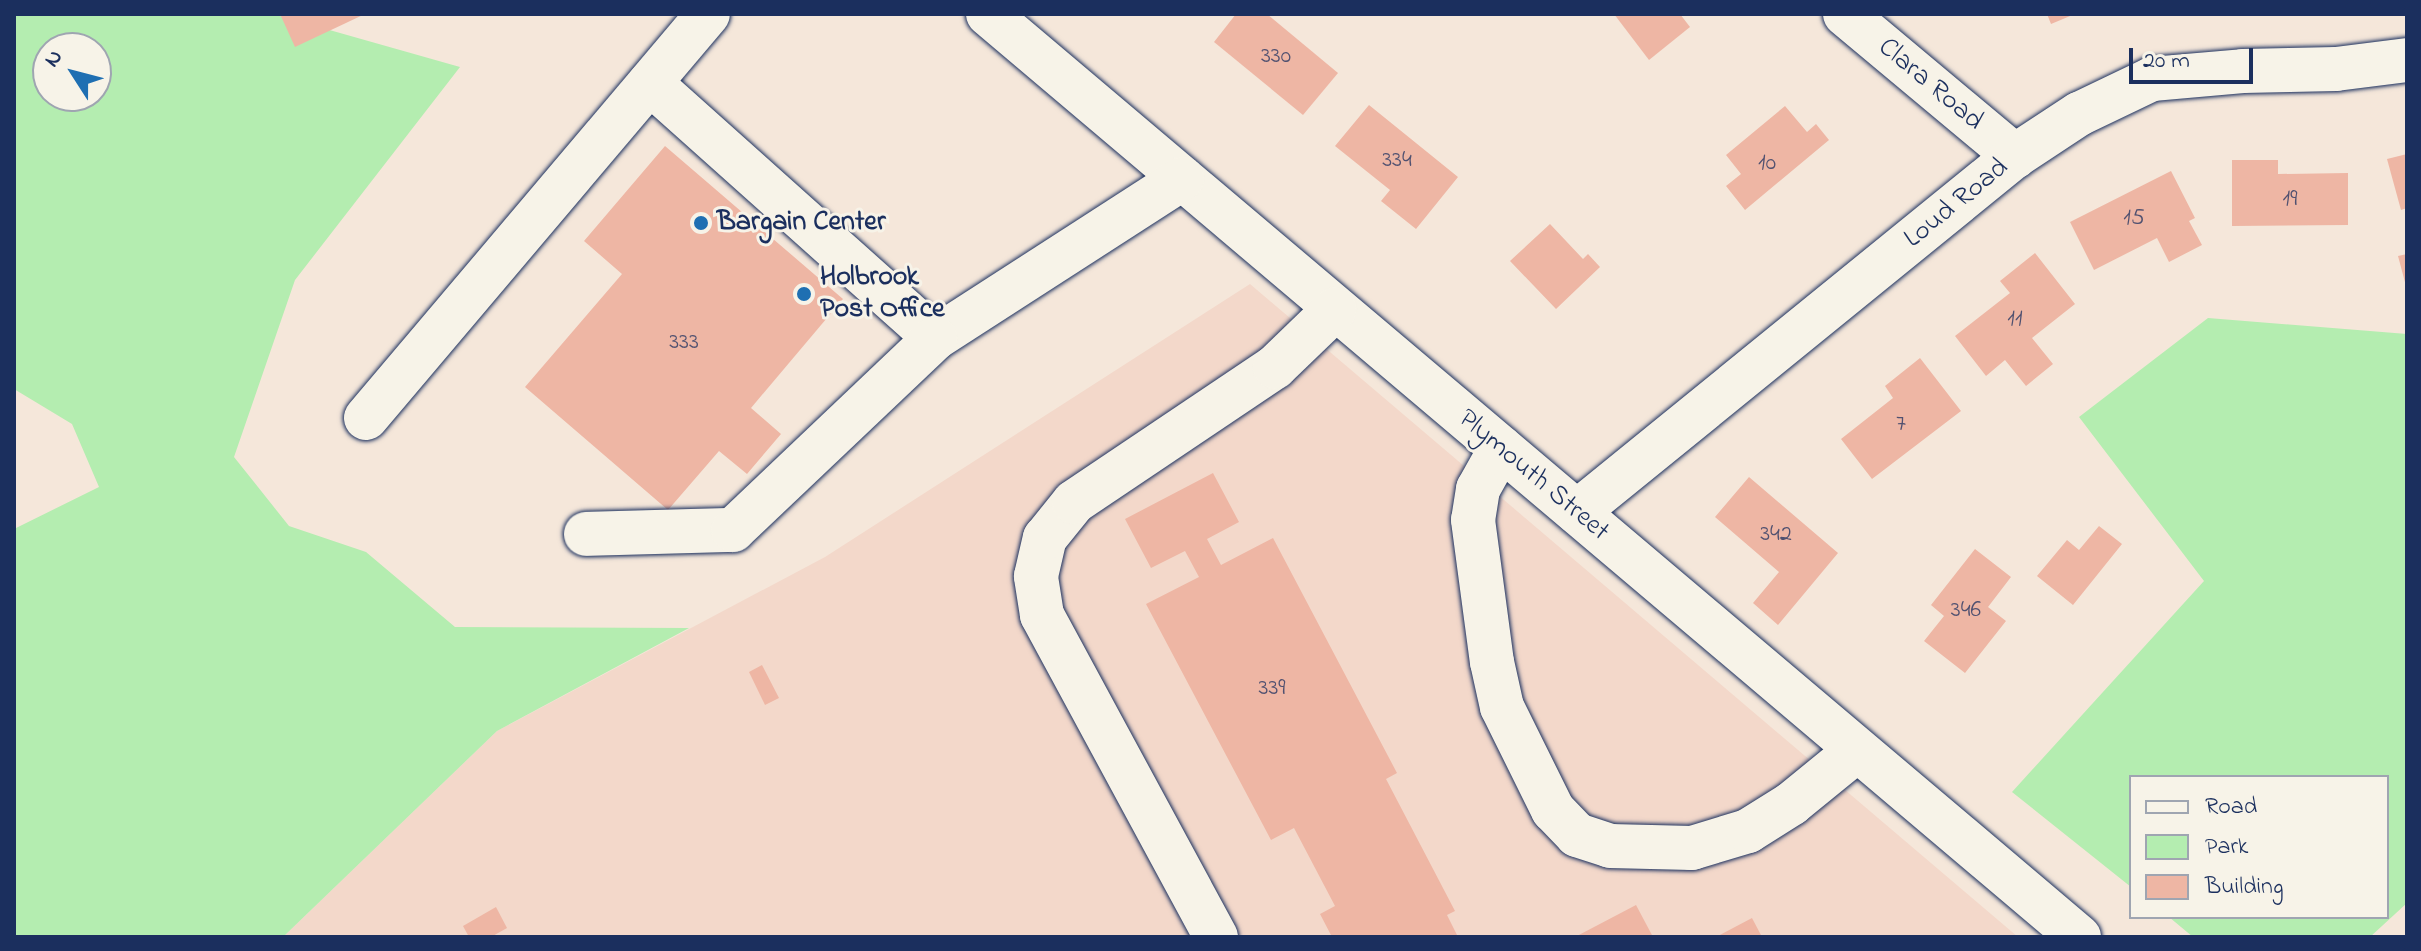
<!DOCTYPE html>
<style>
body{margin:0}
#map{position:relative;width:2421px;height:951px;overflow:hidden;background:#f5e7da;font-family:"Indie Flower",sans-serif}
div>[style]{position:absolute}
.built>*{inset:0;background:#f3d8ca}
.green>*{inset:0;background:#b4edb0}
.building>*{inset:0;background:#eeb6a4}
.roads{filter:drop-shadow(0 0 2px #1b2f5e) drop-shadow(0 0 2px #1b2f5e)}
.minor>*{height:44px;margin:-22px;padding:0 22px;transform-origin:22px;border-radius:22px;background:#f7f3e8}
.dots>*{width:22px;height:22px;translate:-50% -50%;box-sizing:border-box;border:4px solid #f7f3e8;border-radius:50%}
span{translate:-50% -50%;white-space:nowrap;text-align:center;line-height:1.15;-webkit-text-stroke:6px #f7f3e8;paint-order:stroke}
.number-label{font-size:24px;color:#505170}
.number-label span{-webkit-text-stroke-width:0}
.street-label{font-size:28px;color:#1b2f5e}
.poi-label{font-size:28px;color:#1b2f5e;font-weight:700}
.left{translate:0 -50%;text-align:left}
.frame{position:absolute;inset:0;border:16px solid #1b2f5e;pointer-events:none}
.legend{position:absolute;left:2129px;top:775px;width:260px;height:144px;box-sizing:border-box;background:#f7f3e8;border:2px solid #9fa5b1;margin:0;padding:10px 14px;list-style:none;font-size:24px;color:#1b2f5e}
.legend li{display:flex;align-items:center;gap:16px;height:40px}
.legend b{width:40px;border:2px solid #9fa5b1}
.north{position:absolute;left:32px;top:32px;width:80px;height:80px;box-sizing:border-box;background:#f7f3e8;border:2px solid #9fa5b1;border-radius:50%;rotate:306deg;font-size:22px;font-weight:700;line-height:32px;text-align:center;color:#1b2f5e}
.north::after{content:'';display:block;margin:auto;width:28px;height:36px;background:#1f6fb2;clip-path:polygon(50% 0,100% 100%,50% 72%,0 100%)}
.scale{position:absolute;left:2129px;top:48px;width:124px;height:36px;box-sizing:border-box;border:4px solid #1b2f5e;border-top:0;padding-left:10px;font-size:24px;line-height:28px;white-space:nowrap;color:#1b2f5e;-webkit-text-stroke:6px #f7f3e8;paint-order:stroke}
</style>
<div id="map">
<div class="built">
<div style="clip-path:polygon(1250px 284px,2018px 937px,283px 937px,497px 731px,825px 557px)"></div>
</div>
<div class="green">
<div style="clip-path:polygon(evenodd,14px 14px,273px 14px,460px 67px,295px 280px,234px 457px,289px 526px,366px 552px,455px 627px,689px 628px,497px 731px,283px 937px,14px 937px,14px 529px,99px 487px,72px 424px,14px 389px,14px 14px,48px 48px,96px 48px,96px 96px,48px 96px,48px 48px)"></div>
<div style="clip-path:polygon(2208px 318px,2407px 334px,2407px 903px,2370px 937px,2193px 937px,2169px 917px,2387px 917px,2387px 777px,2131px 777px,2131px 887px,2012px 792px,2204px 581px,2079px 417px)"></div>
</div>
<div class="building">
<div style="clip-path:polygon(280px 14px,365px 14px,295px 47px)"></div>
<div style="clip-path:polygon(1236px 14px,1267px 14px,1338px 73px,1303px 115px,1214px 42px)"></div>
<div style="clip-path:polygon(1614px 14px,1680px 14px,1690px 27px,1649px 60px)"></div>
<div style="clip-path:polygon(2047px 14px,2075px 14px,2051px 24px)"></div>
<div style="clip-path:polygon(1369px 105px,1458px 177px,1416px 229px,1381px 201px,1390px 190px,1335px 146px)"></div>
<div style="clip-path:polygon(1785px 106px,1807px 132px,1816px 124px,1829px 140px,1745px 210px,1726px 186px,1741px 174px,1726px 155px)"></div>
<div style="clip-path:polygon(665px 146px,843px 299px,751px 408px,781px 434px,747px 474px,719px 451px,668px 510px,525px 387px,622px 274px,584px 241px)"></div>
<div style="clip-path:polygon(2407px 154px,2407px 208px,2401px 210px,2387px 159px)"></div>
<div style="clip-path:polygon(2232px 160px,2278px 160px,2278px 174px,2348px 173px,2348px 225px,2232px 226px)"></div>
<div style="clip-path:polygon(2171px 171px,2195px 218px,2189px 221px,2202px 245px,2169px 262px,2157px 238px,2094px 270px,2070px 222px)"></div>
<div style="clip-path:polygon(1550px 224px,1583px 259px,1588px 254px,1600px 267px,1556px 309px,1510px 261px)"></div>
<div style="clip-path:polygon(2035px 253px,2075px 304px,2032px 338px,2053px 364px,2026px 386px,2005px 360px,1986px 376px,1955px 336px,2010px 293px,2000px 281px)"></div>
<div style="clip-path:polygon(2407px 254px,2407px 286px,2406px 286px,2398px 256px)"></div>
<div style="clip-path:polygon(1920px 358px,1961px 411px,1872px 479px,1841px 439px,1893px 398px,1885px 386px)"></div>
<div style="clip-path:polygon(1213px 473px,1239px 522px,1207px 539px,1221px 565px,1273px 538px,1397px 773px,1386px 779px,1455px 911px,1447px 915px,1458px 937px,1332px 937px,1320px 914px,1335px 906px,1294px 828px,1271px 840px,1146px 604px,1199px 577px,1185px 551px,1151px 568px,1125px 519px)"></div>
<div style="clip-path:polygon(1749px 477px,1838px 553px,1778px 625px,1753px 603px,1779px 572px,1715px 517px)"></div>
<div style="clip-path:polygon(2099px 526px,2122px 544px,2073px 605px,2037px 576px,2067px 540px,2079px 550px)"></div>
<div style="clip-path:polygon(1975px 549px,2011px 577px,1988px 607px,2006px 621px,1965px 673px,1924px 641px,1944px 616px,1931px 605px)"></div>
<div style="clip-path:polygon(762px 665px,779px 698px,765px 705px,749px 672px)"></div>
<div style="clip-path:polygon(1636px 905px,1653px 937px,1575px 937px)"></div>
<div style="clip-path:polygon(496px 907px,507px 928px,491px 937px,469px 937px,463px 926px)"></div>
<div style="clip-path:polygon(1752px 918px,1762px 937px,1716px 937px)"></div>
</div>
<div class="roads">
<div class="minor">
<div style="left:988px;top:14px;width:1429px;rotate:40.23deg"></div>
<div style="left:1845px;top:14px;width:222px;rotate:39.9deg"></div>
<div style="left:650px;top:83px;width:382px;rotate:41.8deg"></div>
<div style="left:935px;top:338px;width:294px;rotate:-32.8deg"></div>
<div style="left:366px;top:418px;width:529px;rotate:-49.75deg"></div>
<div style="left:1501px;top:448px;width:47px;rotate:119.3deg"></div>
<div style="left:1478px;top:489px;width:31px;rotate:99deg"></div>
<div style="left:1473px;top:520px;width:143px;rotate:82.4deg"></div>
<div style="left:1492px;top:662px;width:46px;rotate:77.5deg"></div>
<div style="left:1502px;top:707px;width:115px;rotate:63.7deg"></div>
<div style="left:1553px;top:810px;width:35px;rotate:46deg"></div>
<div style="left:1577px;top:835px;width:35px;rotate:18deg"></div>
<div style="left:1610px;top:846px;width:82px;rotate:1.4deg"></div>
<div style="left:1692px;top:848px;width:59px;rotate:-16.9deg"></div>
<div style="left:1748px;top:831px;width:51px;rotate:-32.1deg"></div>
<div style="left:1791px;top:804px;width:84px;rotate:-39.2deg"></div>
<div style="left:1577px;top:512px;width:564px;rotate:-39.1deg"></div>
<div style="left:2015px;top:156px;width:77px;rotate:-33.3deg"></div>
<div style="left:2079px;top:114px;width:81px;rotate:-25.6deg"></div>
<div style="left:2152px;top:79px;width:91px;rotate:-5deg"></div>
<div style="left:2243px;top:71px;width:93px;rotate:-1.2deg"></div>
<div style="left:2336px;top:69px;width:72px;rotate:-7.2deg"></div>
<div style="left:586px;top:534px;width:147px;rotate:-1.6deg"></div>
<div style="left:733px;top:530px;width:279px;rotate:-43.5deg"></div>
<div style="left:1216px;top:937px;width:366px;rotate:-118.4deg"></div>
<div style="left:1042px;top:615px;width:39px;rotate:-99deg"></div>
<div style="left:1036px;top:576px;width:39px;rotate:-77deg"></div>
<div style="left:1045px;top:538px;width:46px;rotate:-51.1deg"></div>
<div style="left:1074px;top:502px;width:242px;rotate:-33.9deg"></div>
<div style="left:1275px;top:367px;width:83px;rotate:-44deg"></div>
</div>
</div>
<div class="dots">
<div style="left:701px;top:223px;background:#1f6fb2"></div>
<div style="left:804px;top:294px;background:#1f6fb2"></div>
</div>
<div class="number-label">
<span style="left:1276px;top:57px">330</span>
<span style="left:1397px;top:161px">334</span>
<span style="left:1767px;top:164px">10</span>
<span style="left:2290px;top:200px">19</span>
<span style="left:2134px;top:219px">15</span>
<span style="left:2015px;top:320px">11</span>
<span style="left:684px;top:343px">333</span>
<span style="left:1901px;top:425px">7</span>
<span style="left:1776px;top:535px">342</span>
<span style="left:1966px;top:611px">346</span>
<span style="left:1272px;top:689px">339</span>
</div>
<div class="street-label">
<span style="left:1930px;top:85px;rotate:40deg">Clara Road</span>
<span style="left:1957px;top:204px;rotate:-39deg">Loud Road</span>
<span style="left:1533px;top:476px;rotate:40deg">Plymouth Street</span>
</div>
<div class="poi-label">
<span class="left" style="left:717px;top:223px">Bargain Center</span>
<span class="left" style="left:820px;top:294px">Holbrook<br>Post Office</span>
</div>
<div class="frame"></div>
<ul class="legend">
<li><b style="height:10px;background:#f7f3e8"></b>Road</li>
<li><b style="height:22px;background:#b4edb0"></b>Park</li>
<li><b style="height:22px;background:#eeb6a4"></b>Building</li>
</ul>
<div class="north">N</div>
<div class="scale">20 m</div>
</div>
